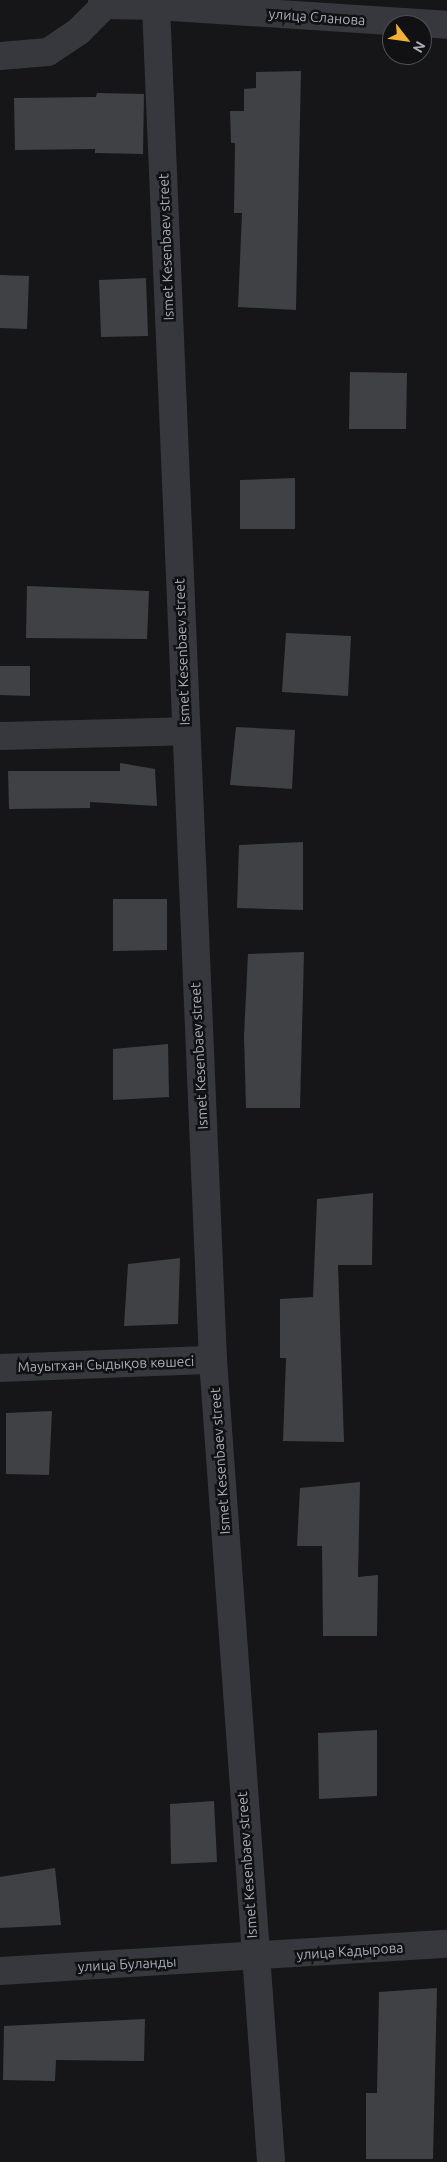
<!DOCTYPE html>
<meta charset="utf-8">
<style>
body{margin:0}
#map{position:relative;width:447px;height:2162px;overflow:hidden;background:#161618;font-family:Ubuntu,sans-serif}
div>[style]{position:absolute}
.building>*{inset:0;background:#404145}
.minor>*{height:28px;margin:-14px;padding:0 14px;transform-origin:14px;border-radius:14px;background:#37383d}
span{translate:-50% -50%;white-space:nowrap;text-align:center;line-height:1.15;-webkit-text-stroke:5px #111113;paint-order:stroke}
.street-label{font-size:14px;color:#a8adb8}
.north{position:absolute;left:382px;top:15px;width:50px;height:50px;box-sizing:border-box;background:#111113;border:1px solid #4d4f55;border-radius:50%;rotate:120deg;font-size:14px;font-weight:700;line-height:20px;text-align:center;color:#a8adb8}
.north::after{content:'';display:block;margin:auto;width:18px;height:22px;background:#f2b134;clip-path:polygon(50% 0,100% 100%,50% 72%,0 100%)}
</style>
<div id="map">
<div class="building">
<div style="clip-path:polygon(301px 71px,296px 310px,238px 307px,242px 213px,234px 213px,235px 143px,231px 143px,230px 111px,244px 111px,244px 89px,256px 88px,256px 72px)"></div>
<div style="clip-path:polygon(97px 93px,144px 94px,143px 154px,95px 153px,95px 149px,15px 150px,14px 98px,96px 97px)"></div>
<div style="clip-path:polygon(0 275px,29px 276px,27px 329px,0 328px)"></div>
<div style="clip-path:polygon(146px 278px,148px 336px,101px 337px,99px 280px)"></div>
<div style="clip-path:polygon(350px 372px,407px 373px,406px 429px,349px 429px)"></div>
<div style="clip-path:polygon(295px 478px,295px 529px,240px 529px,240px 480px)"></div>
<div style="clip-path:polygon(27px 586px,149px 591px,147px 639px,26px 638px)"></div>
<div style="clip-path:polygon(286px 633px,351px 636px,348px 696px,282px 692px)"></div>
<div style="clip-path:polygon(0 666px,30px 666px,30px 696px,0 695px)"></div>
<div style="clip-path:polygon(236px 727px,295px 730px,292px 789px,230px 785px)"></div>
<div style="clip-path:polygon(120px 763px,155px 769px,157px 806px,90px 802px,90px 808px,9px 809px,8px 771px,120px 771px)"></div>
<div style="clip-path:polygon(303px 842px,303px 910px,237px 908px,239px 845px)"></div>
<div style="clip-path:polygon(113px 899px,167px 899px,167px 950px,113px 951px)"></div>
<div style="clip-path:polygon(304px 952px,300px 1108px,246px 1108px,244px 1036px,248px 954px)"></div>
<div style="clip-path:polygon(168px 1044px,169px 1097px,113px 1100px,113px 1049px)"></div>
<div style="clip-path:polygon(373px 1193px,372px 1265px,338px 1265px,344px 1442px,283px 1441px,286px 1358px,280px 1358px,280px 1299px,313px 1297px,317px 1199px)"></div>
<div style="clip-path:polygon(180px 1258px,178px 1324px,124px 1326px,128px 1264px)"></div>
<div style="clip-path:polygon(52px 1411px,49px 1475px,6px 1474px,6px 1413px)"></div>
<div style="clip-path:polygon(360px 1482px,358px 1577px,378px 1575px,377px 1636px,323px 1636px,322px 1546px,297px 1546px,300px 1488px)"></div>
<div style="clip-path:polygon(377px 1730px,377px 1796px,319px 1799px,318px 1733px)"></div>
<div style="clip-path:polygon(214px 1801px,217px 1862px,171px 1864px,170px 1804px)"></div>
<div style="clip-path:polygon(55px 1868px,61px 1925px,0 1928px,0 1877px)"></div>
<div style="clip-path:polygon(437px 1988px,433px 2159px,366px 2159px,366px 2093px,377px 2093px,379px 1992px)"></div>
<div style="clip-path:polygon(145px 2019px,144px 2061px,56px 2060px,55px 2081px,3px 2080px,4px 2026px)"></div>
</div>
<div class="minor">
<div style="left:102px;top:0;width:6px;rotate:59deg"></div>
<div style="left:105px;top:5px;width:51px;rotate:1.1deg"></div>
<div style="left:156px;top:6px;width:1355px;rotate:87.59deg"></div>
<div style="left:213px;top:1360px;width:804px;rotate:85.86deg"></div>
<div style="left:156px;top:6px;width:292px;rotate:3.7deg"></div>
<div style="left:0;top:56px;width:48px;rotate:-4.8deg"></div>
<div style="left:48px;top:52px;width:37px;rotate:-34deg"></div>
<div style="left:79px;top:31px;width:37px;rotate:-45deg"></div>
<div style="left:0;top:736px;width:185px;rotate:-1.5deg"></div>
<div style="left:0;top:1368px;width:213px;rotate:-2.2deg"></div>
<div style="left:0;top:1971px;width:448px;rotate:-3.5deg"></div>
</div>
<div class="street-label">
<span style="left:317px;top:17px;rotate:4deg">улица Сланова</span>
<span style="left:166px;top:247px;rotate:-92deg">Ismet Kesenbaev street</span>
<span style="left:182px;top:652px;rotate:-92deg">Ismet Kesenbaev street</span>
<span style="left:199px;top:1056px;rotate:-93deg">Ismet Kesenbaev street</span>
<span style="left:106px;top:1364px;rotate:-2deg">Мауытхан Сыдықов көшесі</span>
<span style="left:220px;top:1461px;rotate:-94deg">Ismet Kesenbaev street</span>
<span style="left:247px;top:1865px;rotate:-94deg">Ismet Kesenbaev street</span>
<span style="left:350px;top:1951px;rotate:-4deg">улица Кадырова</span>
<span style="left:127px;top:1964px;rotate:-3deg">улица Буланды</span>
</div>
<div class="north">N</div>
</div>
